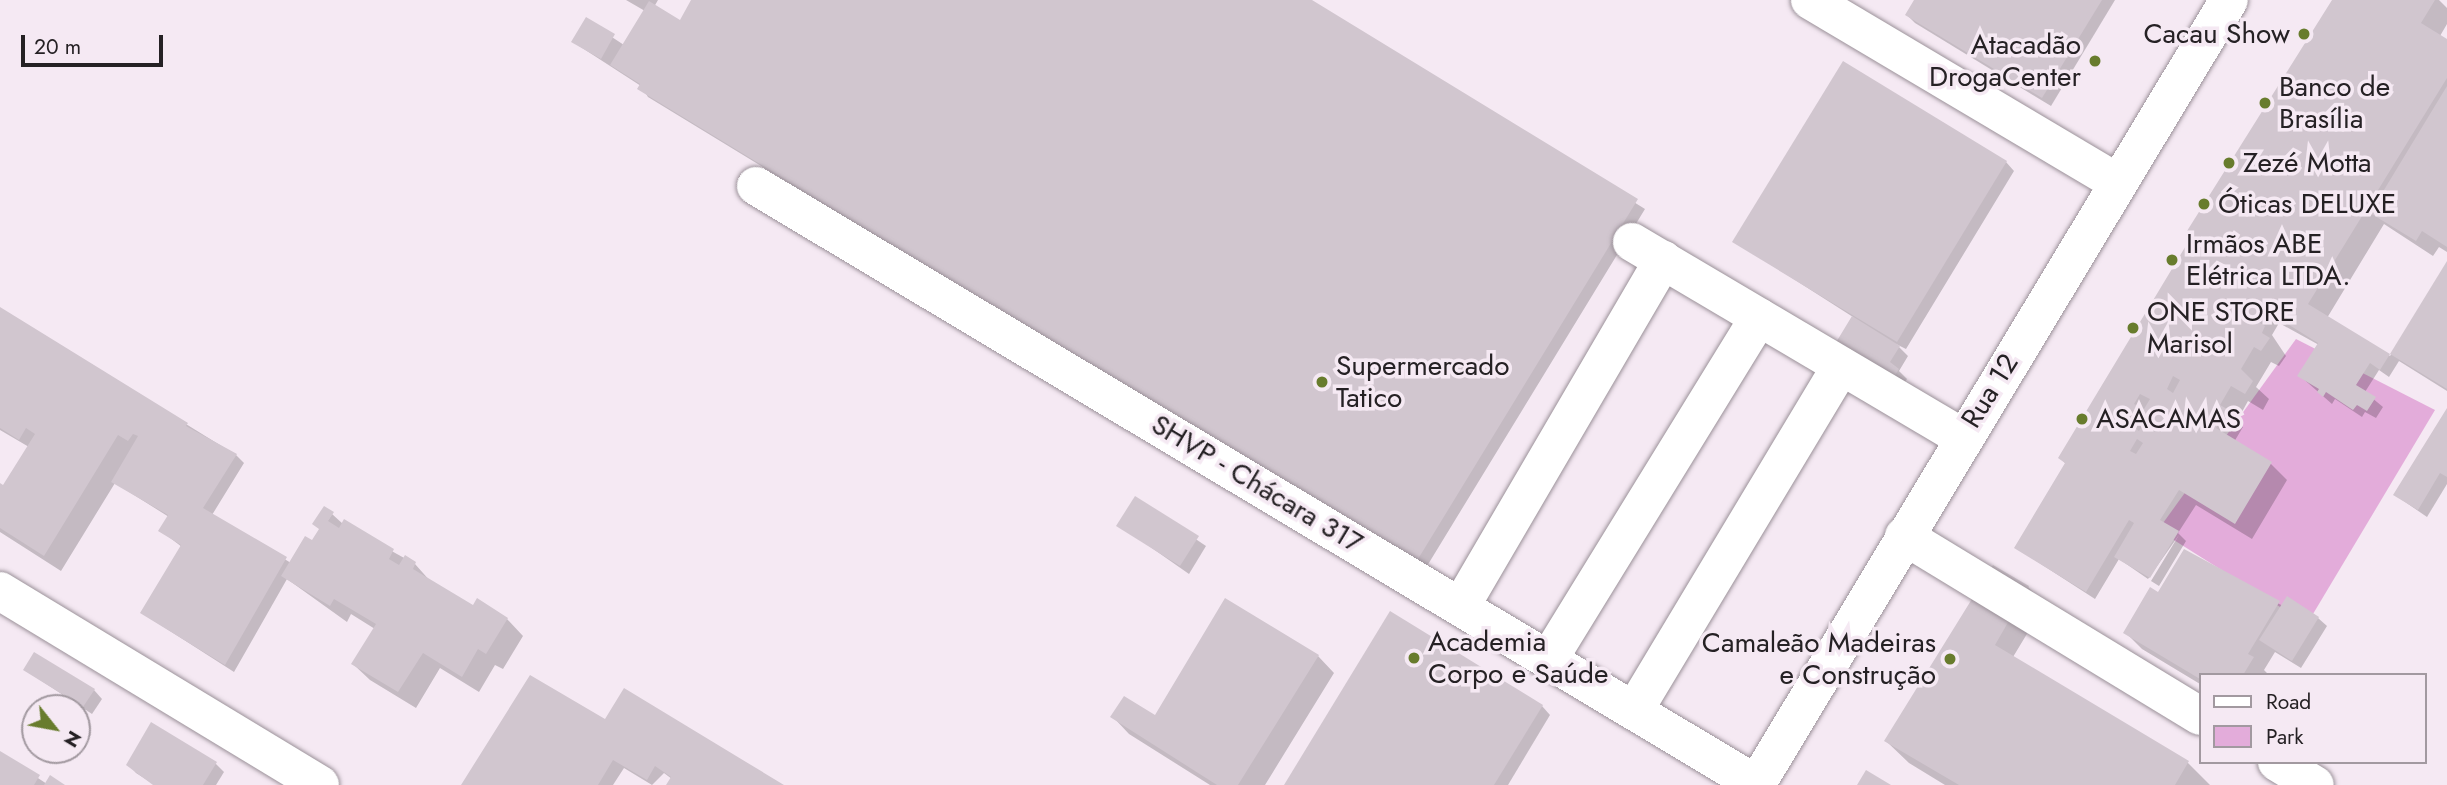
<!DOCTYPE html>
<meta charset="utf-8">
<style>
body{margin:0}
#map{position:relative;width:2447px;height:785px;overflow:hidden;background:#f5e9f3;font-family:Jost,sans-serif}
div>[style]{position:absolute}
.green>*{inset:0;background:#e3acda}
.shadow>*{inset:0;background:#0003}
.building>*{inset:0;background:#d1c6cf}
.roads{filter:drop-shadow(0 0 2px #9b9199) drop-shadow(0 0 2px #9b9199)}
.minor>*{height:38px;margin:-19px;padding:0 19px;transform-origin:19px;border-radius:19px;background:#fff}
.dots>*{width:19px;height:19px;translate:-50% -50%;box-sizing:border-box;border:4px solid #f5e9f3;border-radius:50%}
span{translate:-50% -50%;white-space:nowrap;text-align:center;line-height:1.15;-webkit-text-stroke:7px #f5e9f3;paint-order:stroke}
.poi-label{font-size:28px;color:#252124}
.right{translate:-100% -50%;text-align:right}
.left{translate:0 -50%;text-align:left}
.street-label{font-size:28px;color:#252124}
.legend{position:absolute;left:2199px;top:673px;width:228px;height:91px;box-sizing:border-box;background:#f5e9f3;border:2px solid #a299a0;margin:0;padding:9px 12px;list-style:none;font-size:21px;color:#252124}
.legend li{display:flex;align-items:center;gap:14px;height:35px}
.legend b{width:35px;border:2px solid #a299a0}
.north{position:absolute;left:21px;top:694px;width:70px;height:70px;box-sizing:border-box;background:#f5e9f3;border:2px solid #a299a0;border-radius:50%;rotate:121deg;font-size:19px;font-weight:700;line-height:28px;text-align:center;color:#252124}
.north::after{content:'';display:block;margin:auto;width:24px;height:32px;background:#687c2d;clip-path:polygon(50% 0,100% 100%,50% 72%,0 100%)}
.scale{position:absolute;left:21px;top:35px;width:142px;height:32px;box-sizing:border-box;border:4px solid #252124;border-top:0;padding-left:9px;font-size:21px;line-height:24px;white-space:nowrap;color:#252124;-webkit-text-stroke:5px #f5e9f3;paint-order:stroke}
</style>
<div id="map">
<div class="green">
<div style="clip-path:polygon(2296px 339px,2435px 410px,2307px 624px,2158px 530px)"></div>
</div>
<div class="shadow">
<div style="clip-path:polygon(626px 0,658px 0,654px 7px,680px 22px,1309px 0,1645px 209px,1424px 571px,648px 97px,641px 86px,573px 42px,586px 20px,624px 45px,645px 11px)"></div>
<div style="clip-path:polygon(1915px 0,2115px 0,2051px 106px,1915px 23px,1907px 15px)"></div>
<div style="clip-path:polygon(2335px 0,2439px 0,2447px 8px,2447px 24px,2440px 36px,2447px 41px,2447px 252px,2439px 247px,2433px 256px,2384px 224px,2327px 318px,2390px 356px,2447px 265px,2447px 391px,2399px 361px,2389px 377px,2379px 370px,2365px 392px,2383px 407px,2376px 418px,2365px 412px,2362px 417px,2335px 399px,2332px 404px,2300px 376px,2319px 345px,2279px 323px,2272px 335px,2286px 356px,2279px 366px,2271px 362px,2256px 387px,2269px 399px,2263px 410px,2248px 401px,2237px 421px,2243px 427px,2234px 442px,2271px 464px,2287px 480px,2252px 539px,2196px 505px,2178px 533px,2186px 541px,2159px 586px,2151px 581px,2179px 535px,2148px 579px,2119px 559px,2095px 599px,2016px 548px,2066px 464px,2060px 458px)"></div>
<div style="clip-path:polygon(2006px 162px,2014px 171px,1906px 349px,1896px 344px,1908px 356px,1899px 371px,1907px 379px,1901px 388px,1853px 317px,1734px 241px)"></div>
<div style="clip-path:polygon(0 309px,236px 455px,244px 463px,212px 515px,291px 563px,313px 543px,332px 514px,343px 524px,415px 564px,431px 582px,473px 607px,507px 619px,523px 636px,503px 669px,495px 665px,479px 692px,440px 668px,416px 708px,370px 680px,353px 664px,375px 629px,351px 614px,347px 622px,287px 579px,234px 672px,142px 613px,182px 547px,161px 531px,169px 517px,115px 483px,61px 571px,0 532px,0 485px,4px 487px,29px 447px,0 430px)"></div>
<div style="clip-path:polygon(2447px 411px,2447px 484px,2427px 517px,2395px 495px)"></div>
<div style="clip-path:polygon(1136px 499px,1206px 546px,1189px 574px,1119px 525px)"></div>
<div style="clip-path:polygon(2185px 552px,2283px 606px,2318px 618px,2327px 626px,2301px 668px,2275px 652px,2264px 670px,2269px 675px,2200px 675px,2200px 684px,2142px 649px,2125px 632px,2158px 594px)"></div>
<div style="clip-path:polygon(2028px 587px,2045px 604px,2013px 657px,2188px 763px,2210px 785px,1945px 785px,1909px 763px,1886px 741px)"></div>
<div style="clip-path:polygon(1318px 656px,1334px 673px,1265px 785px,1210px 785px,1129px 734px,1113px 717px,1155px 717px)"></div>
<div style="clip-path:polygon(25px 670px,94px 690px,102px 699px,92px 714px)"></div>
<div style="clip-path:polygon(1542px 706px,1550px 715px,1508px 785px,1286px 785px)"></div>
<div style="clip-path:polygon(606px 721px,780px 785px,668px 785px,672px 779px,664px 773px,652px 785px,624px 768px,613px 785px,463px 785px)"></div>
<div style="clip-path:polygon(152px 725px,216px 764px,224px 772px,216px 785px,155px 785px,136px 773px,128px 764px)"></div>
<div style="clip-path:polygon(0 753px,47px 784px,62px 785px,0 785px)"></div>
</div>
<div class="building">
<div style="clip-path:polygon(691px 0,1312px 0,1638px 199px,1415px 564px,637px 89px,640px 84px,610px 65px,649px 1px,680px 20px)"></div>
<div style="clip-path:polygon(1914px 0,2102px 0,2042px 98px,1905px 15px)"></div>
<div style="clip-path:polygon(evenodd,2332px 0,2435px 0,2421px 23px,2447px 39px,2447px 78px,2308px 304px,2390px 354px,2380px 370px,2370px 363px,2356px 385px,2376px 397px,2367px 411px,2357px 405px,2353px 410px,2326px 392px,2323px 397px,2317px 392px,2319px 389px,2297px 376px,2318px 343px,2262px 308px,2255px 320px,2265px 326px,2262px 333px,2270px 338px,2261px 351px,2254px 347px,2241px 369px,2253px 381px,2245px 394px,2231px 386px,2220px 405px,2227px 409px,2216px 428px,2272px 462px,2235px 524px,2179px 490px,2160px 520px,2179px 531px,2150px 578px,2114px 557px,2134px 523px,2129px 520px,2086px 592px,2014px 548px,2065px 463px,2058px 458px,2193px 234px,2187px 231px,2332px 0,2173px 376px,2180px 380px,2173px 393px,2167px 389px,2173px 376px,2332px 0,2140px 394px,2150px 399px,2144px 409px,2134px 404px,2140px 394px,2332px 0,2137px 416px,2145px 421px,2139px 431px,2131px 425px,2137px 416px,2332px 0,2137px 439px,2143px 443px,2136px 454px,2130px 451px,2137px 439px)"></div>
<div style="clip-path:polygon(586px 17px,615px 34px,601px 59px,571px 42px)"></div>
<div style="clip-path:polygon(1843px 61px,2007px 161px,1897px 342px,1732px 242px)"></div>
<div style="clip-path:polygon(2447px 86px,2447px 247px,2422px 231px,2416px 241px,2370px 213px)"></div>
<div style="clip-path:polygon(2447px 261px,2447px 389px,2390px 354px)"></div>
<div style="clip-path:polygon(0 307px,188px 423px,186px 426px,237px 454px,203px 508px,287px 557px,225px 665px,140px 613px,181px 545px,158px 531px,168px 515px,111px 482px,138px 436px,133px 434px,128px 441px,118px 435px,44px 556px,0 528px,0 483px,3px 485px,35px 434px,26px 428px,19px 440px,0 428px)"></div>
<div style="clip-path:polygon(1852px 316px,1900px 346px,1890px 362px,1899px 369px,1892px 380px,1832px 349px)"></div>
<div style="clip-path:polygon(2447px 408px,2447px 477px,2440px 473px,2418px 510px,2393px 495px)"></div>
<div style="clip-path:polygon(1135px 496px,1199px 536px,1180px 566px,1116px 526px)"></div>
<div style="clip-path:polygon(324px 506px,334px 512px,328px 521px,339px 528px,344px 519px,394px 549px,389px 559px,399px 565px,405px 555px,416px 562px,413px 569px,473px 605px,477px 598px,508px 618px,486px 654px,478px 649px,462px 677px,423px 653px,398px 692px,351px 664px,376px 624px,334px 599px,330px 606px,281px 576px,305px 536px,312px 540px,319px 529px,312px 524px)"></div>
<div style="clip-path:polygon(2184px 549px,2280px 601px,2248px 654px,2254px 657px,2243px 675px,2200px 675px,2200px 679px,2123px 633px,2150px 587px,2158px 592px)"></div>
<div style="clip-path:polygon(1993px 565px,2029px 586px,1995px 645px,2189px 761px,2175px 785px,1959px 785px,1884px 741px)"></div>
<div style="clip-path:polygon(2287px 596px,2319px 617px,2292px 661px,2259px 640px)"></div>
<div style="clip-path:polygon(1225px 598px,1319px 655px,1238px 785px,1217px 785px,1110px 717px,1124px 696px,1155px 715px)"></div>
<div style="clip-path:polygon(1390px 611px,1543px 705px,1494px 785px,1284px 785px)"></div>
<div style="clip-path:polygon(34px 652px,95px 689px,83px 707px,23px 670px)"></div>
<div style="clip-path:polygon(530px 675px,605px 719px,624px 688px,784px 785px,666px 785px,671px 777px,655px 766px,647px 780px,613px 760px,598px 785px,461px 785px)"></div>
<div style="clip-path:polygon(151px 722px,217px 762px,203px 785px,153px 785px,126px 765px)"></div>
<div style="clip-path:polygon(0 751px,40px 775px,34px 785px,0 785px)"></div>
<div style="clip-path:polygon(1866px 770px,1891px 785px,1857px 785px)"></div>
<div style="clip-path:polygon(50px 775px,65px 785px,44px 785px)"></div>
</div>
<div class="roads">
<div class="minor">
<div style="left:1810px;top:0;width:358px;rotate:30.7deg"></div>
<div style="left:756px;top:186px;width:1165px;rotate:30.88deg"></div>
<div style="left:1632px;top:242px;width:383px;rotate:30.6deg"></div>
<div style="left:1904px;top:536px;width:346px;rotate:31.3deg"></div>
<div style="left:0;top:591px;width:374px;rotate:31.2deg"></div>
<div style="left:1461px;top:606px;width:401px;rotate:-59.7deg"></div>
<div style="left:1550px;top:657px;width:399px;rotate:-58.4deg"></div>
<div style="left:1635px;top:709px;width:400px;rotate:-59deg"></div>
<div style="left:2277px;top:762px;width:44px;rotate:31.2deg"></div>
<div style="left:1756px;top:785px;width:916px;rotate:-58.93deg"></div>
</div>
</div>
<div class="dots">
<div style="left:2304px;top:34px;background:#687c2d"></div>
<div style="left:2095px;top:61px;background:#687c2d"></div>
<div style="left:2265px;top:103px;background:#687c2d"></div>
<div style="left:2229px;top:163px;background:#687c2d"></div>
<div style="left:2204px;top:204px;background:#687c2d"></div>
<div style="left:2172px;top:260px;background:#687c2d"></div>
<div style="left:2133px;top:328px;background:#687c2d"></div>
<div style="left:1322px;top:382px;background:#687c2d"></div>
<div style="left:2082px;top:419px;background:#687c2d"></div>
<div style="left:1414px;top:658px;background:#687c2d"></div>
<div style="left:1950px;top:659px;background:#687c2d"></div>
</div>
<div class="poi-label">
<span class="right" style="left:2290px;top:34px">Cacau Show</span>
<span class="right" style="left:2081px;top:61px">Atacadão<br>DrogaCenter</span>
<span class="left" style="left:2279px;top:103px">Banco de<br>Brasília</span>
<span class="left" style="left:2243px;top:163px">Zezé Motta</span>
<span class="left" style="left:2218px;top:204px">Óticas DELUXE</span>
<span class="left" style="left:2186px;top:260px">Irmãos ABE<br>Elétrica LTDA.</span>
<span class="left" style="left:2147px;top:328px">ONE STORE<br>Marisol</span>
<span class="left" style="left:1336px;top:382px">Supermercado<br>Tatico</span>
<span class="left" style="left:2096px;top:419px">ASACAMAS</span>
<span class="left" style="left:1428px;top:658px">Academia<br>Corpo e Saúde</span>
<span class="right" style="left:1936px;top:659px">Camaleão Madeiras<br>e Construção</span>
</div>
<div class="street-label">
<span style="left:1990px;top:391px;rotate:-58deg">Rua 12</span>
<span style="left:1257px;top:484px;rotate:31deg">SHVP - Chácara 317</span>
</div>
<ul class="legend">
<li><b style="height:9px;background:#fff"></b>Road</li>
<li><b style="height:19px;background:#e3acda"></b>Park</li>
</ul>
<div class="north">N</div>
<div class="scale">20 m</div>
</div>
